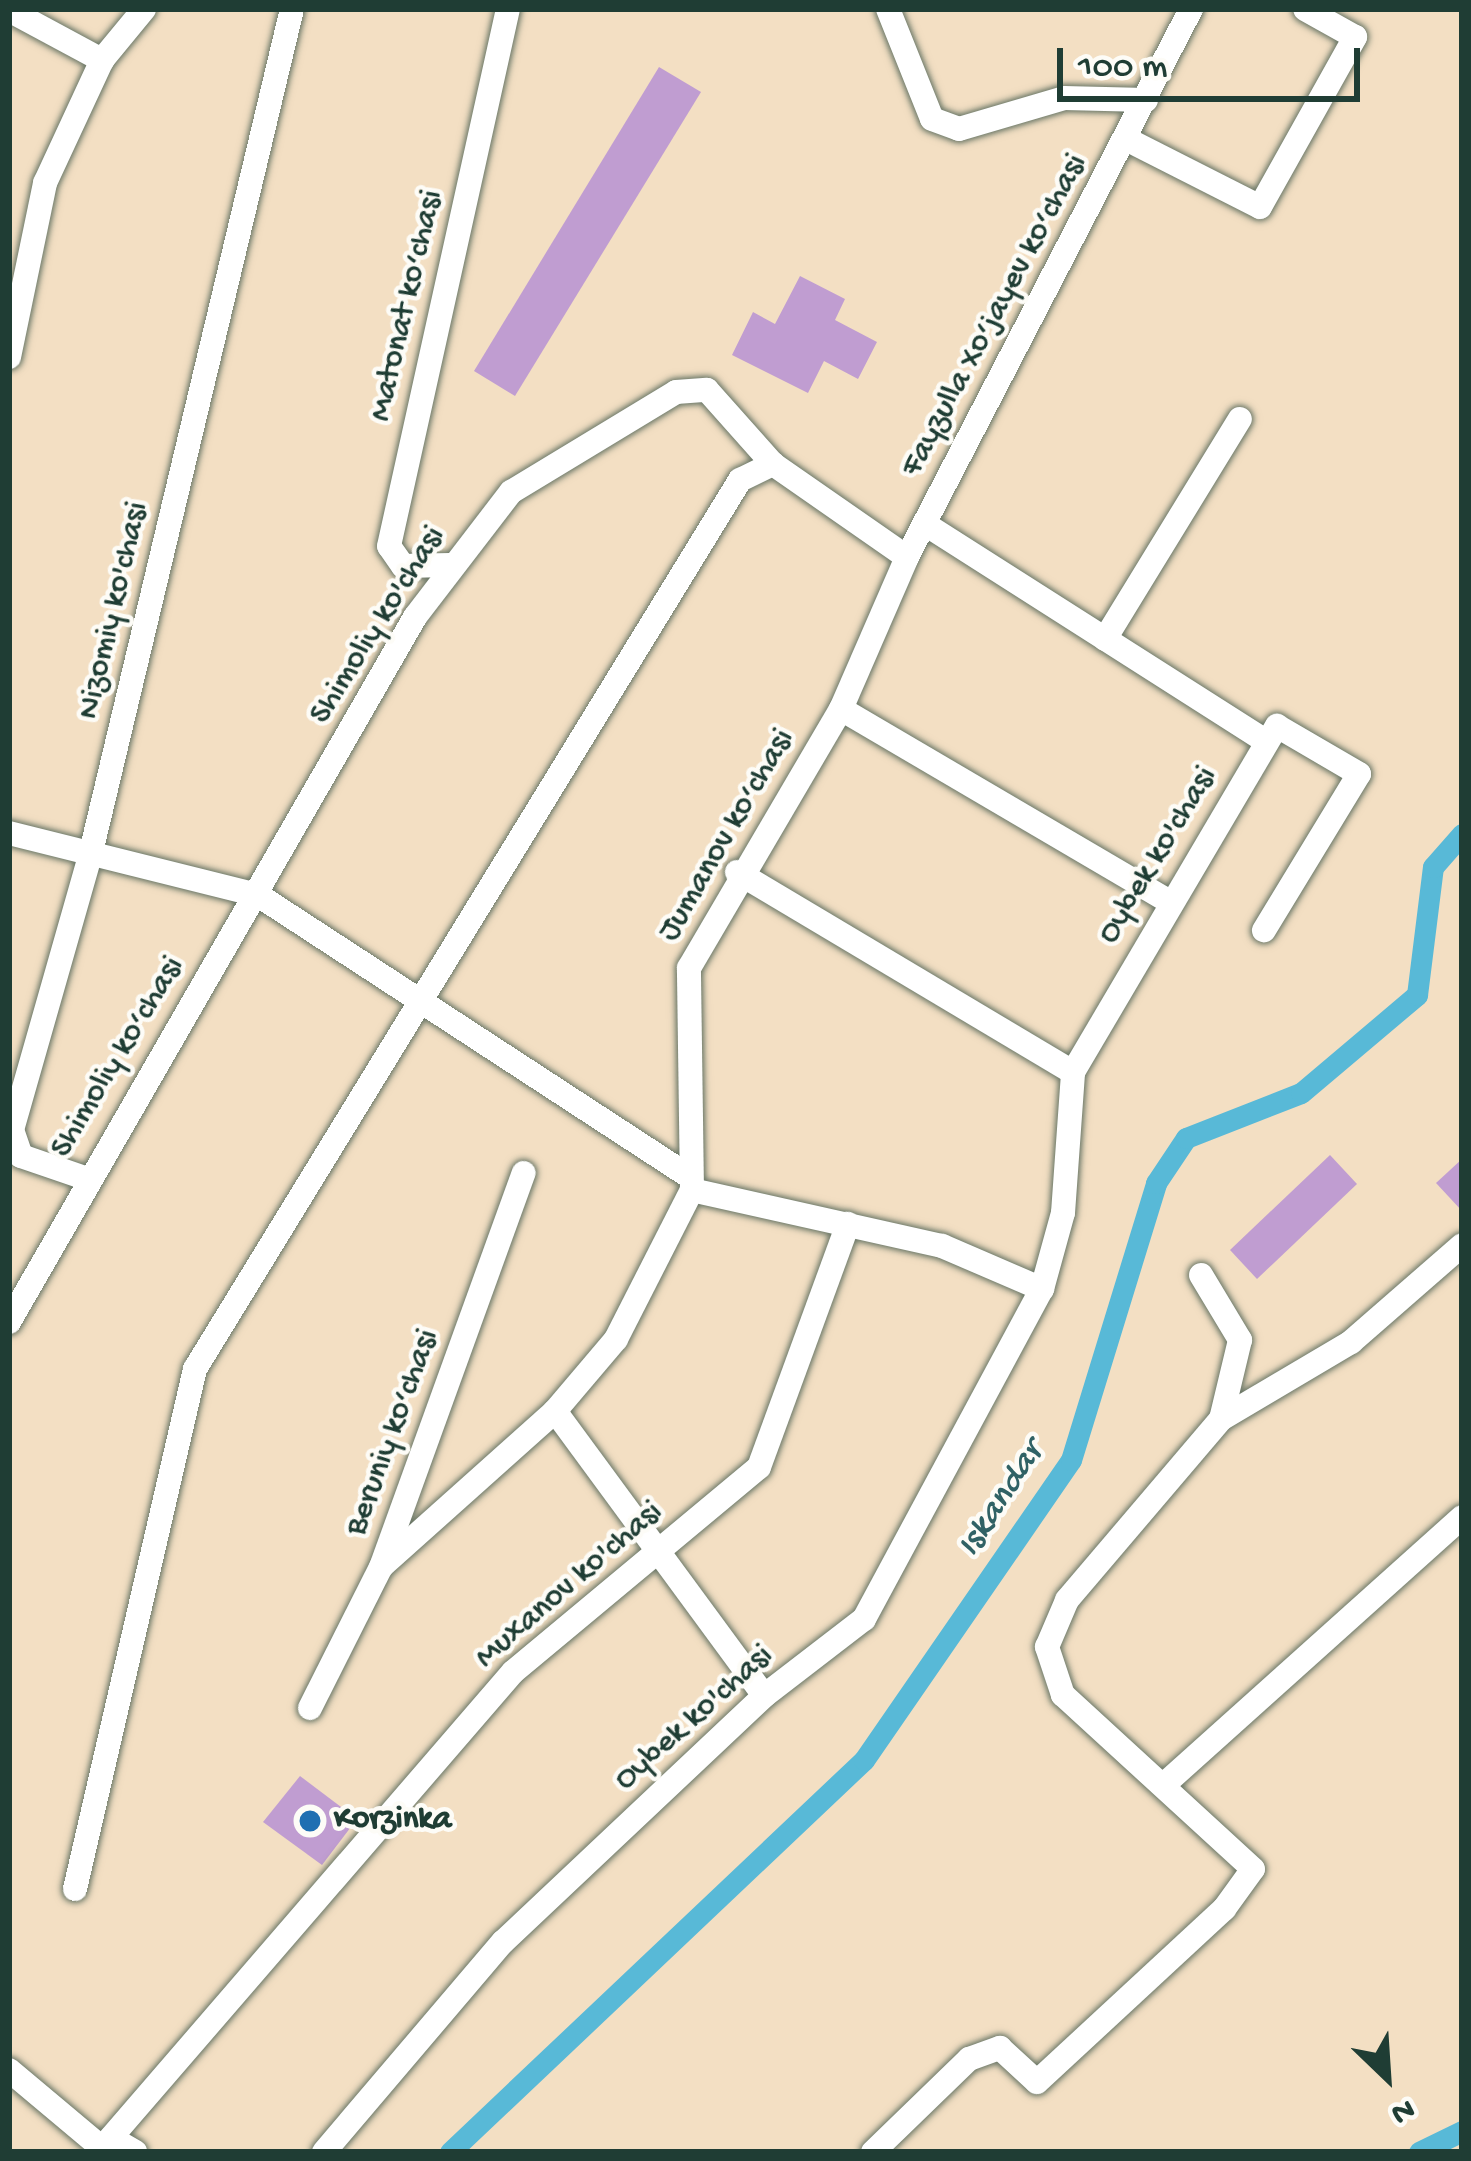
<!DOCTYPE html>
<meta charset="utf-8">
<style>
body{margin:0}
#map{position:relative;width:1471px;height:2161px;overflow:hidden;background:#f3dfc3;font-family:"Gochi Hand",sans-serif}
div>[style]{position:absolute}
.canal>*{height:21px;margin:-10.5px;padding:0 10.5px;transform-origin:10.5px;border-radius:10.5px;background:#58b9d7}
.building>*{inset:0;background:#c09dd1}
.roads{filter:drop-shadow(0 0 3px #697666) drop-shadow(0 0 3px #697666)}
.minor>*{height:24px;margin:-12px;padding:0 12px;transform-origin:12px;border-radius:12px;background:#fff}
.dots>*{width:33px;height:33px;translate:-50% -50%;box-sizing:border-box;border:6px solid #fdfcf7;border-radius:50%}
span{translate:-50% -50%;white-space:nowrap;text-align:center;line-height:1.15;-webkit-text-stroke:9px #fdfcf7;paint-order:stroke}
.street-label{font-size:33px;color:#1f3d34}
.poi-label{font-size:33px;color:#1f3d34;font-weight:700}
.left{translate:0 -50%;text-align:left}
.water-label{font-size:36px;color:#306265;font-style:italic}
.frame{position:absolute;inset:0;border:12px solid #1f3d34;pointer-events:none}
.north{position:absolute;left:1327px;top:2017px;width:120px;height:120px;-webkit-text-stroke:9px #fdfcf7;paint-order:stroke;rotate:155deg;font-size:33px;font-weight:700;line-height:48px;text-align:center;color:#1f3d34}
.north::after{content:'';display:block;margin:auto;width:42px;height:54px;background:#1f3d34;clip-path:polygon(50% 0,100% 100%,50% 72%,0 100%)}
.scale{position:absolute;left:1057px;top:48px;width:303px;height:54px;box-sizing:border-box;border:6px solid #1f3d34;border-top:0;padding-left:15px;font-size:36px;line-height:42px;white-space:nowrap;color:#1f3d34;-webkit-text-stroke:9px #fdfcf7;paint-order:stroke}
</style>
<div id="map">
<div class="canal">
<div style="left:450px;top:2152px;width:570px;rotate:-43.44deg"></div>
<div style="left:864px;top:1760px;width:364px;rotate:-55.4deg"></div>
<div style="left:1071px;top:1460px;width:290px;rotate:-72.9deg"></div>
<div style="left:1156px;top:1183px;width:54px;rotate:-56.3deg"></div>
<div style="left:1186px;top:1138px;width:123px;rotate:-21.4deg"></div>
<div style="left:1301px;top:1093px;width:152px;rotate:-40.2deg"></div>
<div style="left:1417px;top:995px;width:129px;rotate:-82.9deg"></div>
<div style="left:1433px;top:867px;width:44px;rotate:-48.7deg"></div>
<div style="left:1419px;top:2152px;width:48px;rotate:-26deg"></div>
</div>
<div class="building">
<div style="clip-path:polygon(659px 67px,701px 92px,515px 396px,474px 371px)"></div>
<div style="clip-path:polygon(800px 276px,845px 299px,835px 320px,877px 342px,858px 379px,824px 361px,808px 393px,732px 355px,753px 312px,775px 324px)"></div>
<div style="clip-path:polygon(1330px 1155px,1357px 1184px,1257px 1279px,1230px 1250px)"></div>
<div style="clip-path:polygon(1462px 1159px,1462px 1211px,1436px 1183px)"></div>
<div style="clip-path:polygon(300px 1776px,357px 1819px,322px 1865px,263px 1822px)"></div>
</div>
<div class="roads">
<div class="minor">
<div style="left:888px;top:9px;width:118px;rotate:68.2deg"></div>
<div style="left:932px;top:119px;width:29px;rotate:20deg"></div>
<div style="left:959px;top:129px;width:109px;rotate:-16.4deg"></div>
<div style="left:1064px;top:98px;width:82px;rotate:1.4deg"></div>
<div style="left:9px;top:10px;width:106px;rotate:28.3deg"></div>
<div style="left:1126px;top:139px;width:150px;rotate:26.9deg"></div>
<div style="left:1260px;top:207px;width:195px;rotate:-60.8deg"></div>
<div style="left:1355px;top:37px;width:57px;rotate:-150.8deg"></div>
<div style="left:9px;top:357px;width:178px;rotate:-78.3deg"></div>
<div style="left:45px;top:183px;width:136px;rotate:-65.1deg"></div>
<div style="left:102px;top:60px;width:66px;rotate:-50.5deg"></div>
<div style="left:925px;top:524px;width:403px;rotate:32.5deg"></div>
<div style="left:450px;top:565px;width:47px;rotate:178.8deg"></div>
<div style="left:403px;top:566px;width:24px;rotate:-125deg"></div>
<div style="left:389px;top:546px;width:550px;rotate:-77.51deg"></div>
<div style="left:1105px;top:639px;width:258px;rotate:-58.5deg"></div>
<div style="left:841px;top:709px;width:379px;rotate:30.4deg"></div>
<div style="left:9px;top:833px;width:257px;rotate:14deg"></div>
<div style="left:258px;top:895px;width:512px;rotate:33.13deg"></div>
<div style="left:737px;top:872px;width:391px;rotate:30.8deg"></div>
<div style="left:85px;top:1178px;width:68px;rotate:-161deg"></div>
<div style="left:21px;top:1156px;width:28px;rotate:-109deg"></div>
<div style="left:12px;top:1130px;width:289px;rotate:-74.1deg"></div>
<div style="left:91px;top:852px;width:867px;rotate:-76.59deg"></div>
<div style="left:1201px;top:1275px;width:76px;rotate:59deg"></div>
<div style="left:1240px;top:1340px;width:81px;rotate:103.5deg"></div>
<div style="left:1042px;top:1289px;width:109px;rotate:-156.7deg"></div>
<div style="left:942px;top:1246px;width:256px;rotate:-167.4deg"></div>
<div style="left:692px;top:1190px;width:222px;rotate:-90.8deg"></div>
<div style="left:689px;top:968px;width:300px;rotate:-59.6deg"></div>
<div style="left:841px;top:709px;width:166px;rotate:-66.5deg"></div>
<div style="left:907px;top:557px;width:617px;rotate:-62.6deg"></div>
<div style="left:9px;top:1322px;width:814px;rotate:-60.06deg"></div>
<div style="left:415px;top:617px;width:158px;rotate:-52.5deg"></div>
<div style="left:511px;top:492px;width:193px;rotate:-31.2deg"></div>
<div style="left:676px;top:392px;width:31px;rotate:-4deg"></div>
<div style="left:707px;top:390px;width:99px;rotate:48.3deg"></div>
<div style="left:555px;top:1411px;width:353px;rotate:53.7deg"></div>
<div style="left:383px;top:1565px;width:231px;rotate:-41.8deg"></div>
<div style="left:555px;top:1411px;width:94px;rotate:-49.7deg"></div>
<div style="left:616px;top:1339px;width:167px;rotate:-63deg"></div>
<div style="left:310px;top:1708px;width:158px;rotate:-63.3deg"></div>
<div style="left:381px;top:1567px;width:419px;rotate:-70.1deg"></div>
<div style="left:1168px;top:1781px;width:395px;rotate:-41.9deg"></div>
<div style="left:75px;top:1889px;width:534px;rotate:-77.01deg"></div>
<div style="left:195px;top:1369px;width:1043px;rotate:-58.49deg"></div>
<div style="left:740px;top:480px;width:37px;rotate:-26deg"></div>
<div style="left:773px;top:464px;width:163px;rotate:34.8deg"></div>
<div style="left:9px;top:2070px;width:121px;rotate:40deg"></div>
<div style="left:111px;top:2138px;width:28px;rotate:30deg"></div>
<div style="left:102px;top:2148px;width:629px;rotate:-49.19deg"></div>
<div style="left:513px;top:1672px;width:320px;rotate:-39.8deg"></div>
<div style="left:759px;top:1467px;width:259px;rotate:-69.9deg"></div>
<div style="left:324px;top:2152px;width:276px;rotate:-49.6deg"></div>
<div style="left:503px;top:1942px;width:359px;rotate:-43.3deg"></div>
<div style="left:764px;top:1696px;width:126px;rotate:-37.6deg"></div>
<div style="left:864px;top:1619px;width:375px;rotate:-61.7deg"></div>
<div style="left:1042px;top:1289px;width:79px;rotate:-74.6deg"></div>
<div style="left:1063px;top:1213px;width:141px;rotate:-85.9deg"></div>
<div style="left:1073px;top:1072px;width:402px;rotate:-59.5deg"></div>
<div style="left:1277px;top:726px;width:95px;rotate:30.3deg"></div>
<div style="left:1359px;top:774px;width:183px;rotate:121.3deg"></div>
<div style="left:873px;top:2152px;width:134px;rotate:-44.1deg"></div>
<div style="left:969px;top:2059px;width:33px;rotate:-20deg"></div>
<div style="left:1000px;top:2048px;width:50px;rotate:42.6deg"></div>
<div style="left:1037px;top:2082px;width:255px;rotate:-42.8deg"></div>
<div style="left:1224px;top:1909px;width:49px;rotate:-54.1deg"></div>
<div style="left:1253px;top:1869px;width:258px;rotate:-137.5deg"></div>
<div style="left:1063px;top:1695px;width:51px;rotate:-108.4deg"></div>
<div style="left:1047px;top:1647px;width:51px;rotate:-66.9deg"></div>
<div style="left:1067px;top:1600px;width:238px;rotate:-49.6deg"></div>
<div style="left:1221px;top:1419px;width:151px;rotate:-30.6deg"></div>
<div style="left:1351px;top:1342px;width:147px;rotate:-41.1deg"></div>
</div>
</div>
<div class="dots">
<div style="left:310px;top:1821px;background:#1f6fb2"></div>
</div>
<div class="street-label">
<span style="left:408px;top:306px;rotate:-77deg">Matonat ko‘chasi</span>
<span style="left:996px;top:316px;rotate:-62deg">Fayzulla Xo‘jayev ko‘chasi</span>
<span style="left:115px;top:611px;rotate:-77deg">Nizomiy ko'chasi</span>
<span style="left:379px;top:626px;rotate:-58deg">Shimoliy ko'chasi</span>
<span style="left:728px;top:836px;rotate:-60deg">Jumanov ko‘chasi</span>
<span style="left:1159px;top:856px;rotate:-59deg">Oybek ko'chasi</span>
<span style="left:119px;top:1058px;rotate:-59deg">Shimoliy ko‘chasi</span>
<span style="left:394px;top:1433px;rotate:-70deg">Beruniy ko‘chasi</span>
<span style="left:570px;top:1586px;rotate:-41deg">Muxanov ko'chasi</span>
<span style="left:695px;top:1719px;rotate:-42deg">Oybek ko'chasi</span>
</div>
<div class="poi-label">
<span class="left" style="left:334px;top:1821px">Korzinka</span>
</div>
<div class="water-label">
<span style="left:1002px;top:1500px;rotate:-57deg">Iskandar</span>
</div>
<div class="frame"></div>
<div class="north">N</div>
<div class="scale">100 m</div>
</div>
